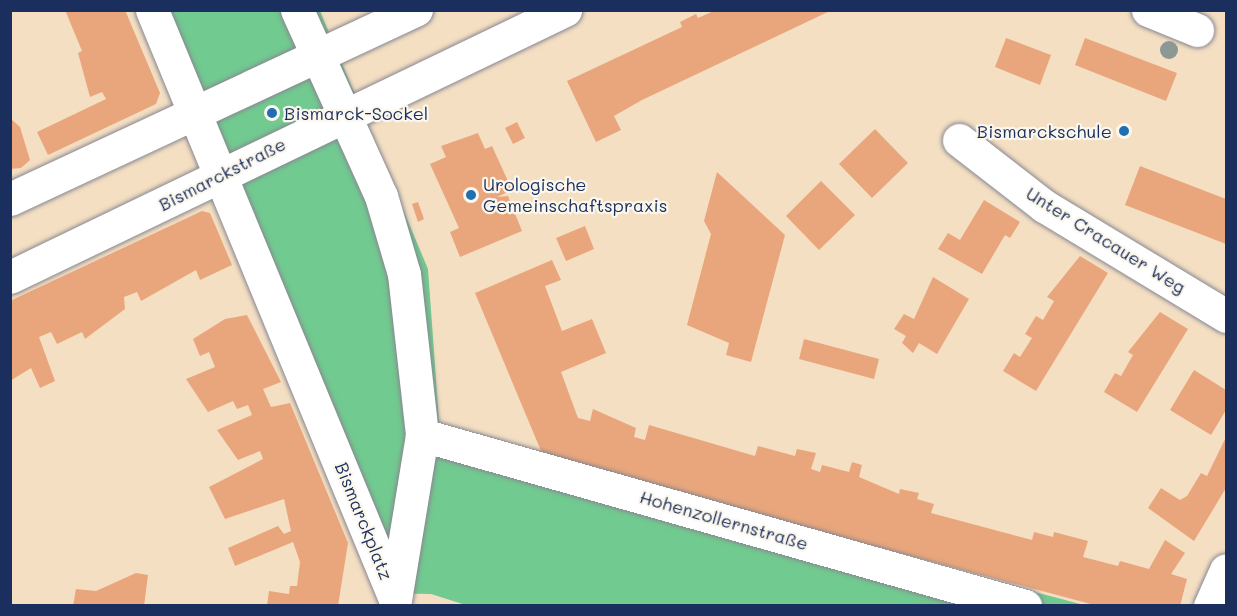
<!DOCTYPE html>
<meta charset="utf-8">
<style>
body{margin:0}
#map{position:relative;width:1237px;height:616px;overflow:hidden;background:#f4dfc3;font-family:Mali,sans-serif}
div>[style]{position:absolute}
.green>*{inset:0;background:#71ca90}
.building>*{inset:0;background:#e9a67c}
.roads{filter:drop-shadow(0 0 2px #888790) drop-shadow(0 0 2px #888790)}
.minor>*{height:33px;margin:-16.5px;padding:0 16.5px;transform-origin:16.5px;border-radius:16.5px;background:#fff}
.trees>*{width:18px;height:18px;margin:-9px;border-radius:50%;background:#8b9894}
.dots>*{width:16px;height:16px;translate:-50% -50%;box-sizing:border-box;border:3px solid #fbf7ec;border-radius:50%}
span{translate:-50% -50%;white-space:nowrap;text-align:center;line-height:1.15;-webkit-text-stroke:4.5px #fbf7ec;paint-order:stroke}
.poi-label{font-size:18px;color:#1b2f5e}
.left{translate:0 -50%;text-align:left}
.right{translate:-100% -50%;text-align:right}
.street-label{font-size:18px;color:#1b2f5e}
.frame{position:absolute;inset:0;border:12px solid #1b2f5e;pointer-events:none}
</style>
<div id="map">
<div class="green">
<div style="clip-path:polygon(135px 11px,320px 11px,428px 269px,440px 435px,1084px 605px,469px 606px,431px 594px,377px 593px)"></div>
</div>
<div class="building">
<div style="clip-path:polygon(65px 10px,125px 10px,160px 93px,156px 104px,48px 155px,37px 132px,106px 99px,102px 92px,90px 97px,78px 53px,82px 51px)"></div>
<div style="clip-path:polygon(716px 10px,832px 10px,642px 100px,614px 116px,621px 130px,596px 142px,567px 81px,682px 27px,680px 22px,696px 14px,698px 18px)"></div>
<div style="clip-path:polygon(1006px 38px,1051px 55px,1040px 85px,995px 67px)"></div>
<div style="clip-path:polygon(1085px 38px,1177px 73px,1166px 101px,1075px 65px)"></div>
<div style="clip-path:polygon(10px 118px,20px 127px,30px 160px,21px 168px,10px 169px)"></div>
<div style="clip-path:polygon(517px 122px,525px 138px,513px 144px,505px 128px)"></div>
<div style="clip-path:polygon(875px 129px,908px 163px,872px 198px,839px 164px)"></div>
<div style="clip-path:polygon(478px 133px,485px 149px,492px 146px,512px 190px,497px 197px,508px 196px,522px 231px,460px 257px,450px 232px,459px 228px,430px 164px,446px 157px,441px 146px)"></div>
<div style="clip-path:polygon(1140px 166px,1226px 199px,1226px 244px,1125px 205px)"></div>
<div style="clip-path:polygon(717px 172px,785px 235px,751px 362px,726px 355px,729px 343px,687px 325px,711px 234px,704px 221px)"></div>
<div style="clip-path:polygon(821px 181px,855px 215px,819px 250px,786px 216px)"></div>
<div style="clip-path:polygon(984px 200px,1020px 222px,1010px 238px,1005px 235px,982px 274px,938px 249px,948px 233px,960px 240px)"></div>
<div style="clip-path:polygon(418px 202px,424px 219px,418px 222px,412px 204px)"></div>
<div style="clip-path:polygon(202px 211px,210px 213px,232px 265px,200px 280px,196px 270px,141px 301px,137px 292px,124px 297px,125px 309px,85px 339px,82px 332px,57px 344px,51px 332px,39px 337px,55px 381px,40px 388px,31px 368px,10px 381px,10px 301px)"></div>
<div style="clip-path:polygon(585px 226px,594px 249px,566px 261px,556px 238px)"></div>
<div style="clip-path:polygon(1080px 256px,1108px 273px,1036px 391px,1003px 371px,1014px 353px,1020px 357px,1032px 338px,1025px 334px,1036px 316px,1043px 320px,1054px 301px,1047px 297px)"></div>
<div style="clip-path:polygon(552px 260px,561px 280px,545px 286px,562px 331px,592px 319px,606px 353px,561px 372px,578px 418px,590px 421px,593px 409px,636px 428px,634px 437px,645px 440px,649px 425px,755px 456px,758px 446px,795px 456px,797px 449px,816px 453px,811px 469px,820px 472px,822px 465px,849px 472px,852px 462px,862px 465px,859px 477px,899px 494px,900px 489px,919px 493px,917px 499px,934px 504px,931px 513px,1032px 540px,1034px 532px,1053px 537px,1054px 532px,1088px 541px,1083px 557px,1118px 566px,1120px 561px,1149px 569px,1165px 540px,1185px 553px,1171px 574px,1187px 579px,1180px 606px,1098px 606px,544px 458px,475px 293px)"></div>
<div style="clip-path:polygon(933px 277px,969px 299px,937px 354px,919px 343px,913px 353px,902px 343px,906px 336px,894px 329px,904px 314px,914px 319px)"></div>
<div style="clip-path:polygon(1160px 312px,1188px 329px,1137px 412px,1104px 392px,1115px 373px,1121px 376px,1133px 355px,1128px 352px)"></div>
<div style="clip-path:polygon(247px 315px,281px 382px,263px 389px,271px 407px,290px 403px,348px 543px,338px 606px,267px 606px,269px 591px,289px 594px,290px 586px,297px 586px,300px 562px,293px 542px,235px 566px,228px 548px,278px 526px,284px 534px,291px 531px,284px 499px,225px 519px,209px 487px,263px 459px,260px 451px,238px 460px,217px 430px,252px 415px,248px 405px,237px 409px,233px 401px,208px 412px,186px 379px,215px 367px,209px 352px,200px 356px,193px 339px,225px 319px)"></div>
<div style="clip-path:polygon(804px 339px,879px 359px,874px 379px,799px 359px)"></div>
<div style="clip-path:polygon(1194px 370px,1226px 390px,1226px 410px,1211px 435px,1170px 410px)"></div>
<div style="clip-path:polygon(1226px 437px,1226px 488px,1194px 541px,1148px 508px,1161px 488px,1180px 500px,1187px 496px,1201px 473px,1207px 476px)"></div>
<div style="clip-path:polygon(136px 573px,148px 575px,144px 606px,73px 606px,76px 589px,96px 591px)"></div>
</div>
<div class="roads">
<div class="minor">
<div style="left:152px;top:10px;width:637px;rotate:67.58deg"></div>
<div style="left:297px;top:10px;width:204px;rotate:65.7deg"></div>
<div style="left:381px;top:196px;width:81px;rotate:73.6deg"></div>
<div style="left:404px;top:274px;width:162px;rotate:83.6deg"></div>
<div style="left:422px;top:435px;width:166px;rotate:99.3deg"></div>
<div style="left:1148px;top:10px;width:53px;rotate:22.2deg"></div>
<div style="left:959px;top:140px;width:108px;rotate:37.8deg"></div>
<div style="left:1044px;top:206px;width:213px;rotate:31.1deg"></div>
<div style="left:10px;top:199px;width:448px;rotate:-25deg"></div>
<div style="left:10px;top:277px;width:616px;rotate:-25.69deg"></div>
<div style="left:422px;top:435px;width:627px;rotate:15.83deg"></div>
<div style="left:1210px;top:606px;width:39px;rotate:-66deg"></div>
</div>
</div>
<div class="trees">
<div style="left:1169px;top:50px"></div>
</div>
<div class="dots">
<div style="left:272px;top:113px;background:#1f6fb2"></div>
<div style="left:1124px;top:131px;background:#1f6fb2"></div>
<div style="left:471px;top:195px;background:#1f6fb2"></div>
</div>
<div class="poi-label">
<span class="left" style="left:284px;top:113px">Bismarck-Sockel</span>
<span class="right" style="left:1112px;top:131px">Bismarckschule</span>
<span class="left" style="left:483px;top:195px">Urologische<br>Gemeinschaftspraxis</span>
</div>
<div class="street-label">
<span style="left:222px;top:174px;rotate:-27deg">Bismarckstraße</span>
<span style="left:1106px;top:240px;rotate:32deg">Unter Cracauer Weg</span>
<span style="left:724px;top:520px;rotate:16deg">Hohenzollernstraße</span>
<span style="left:364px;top:521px;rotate:68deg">Bismarckplatz</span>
</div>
<div class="frame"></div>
</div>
